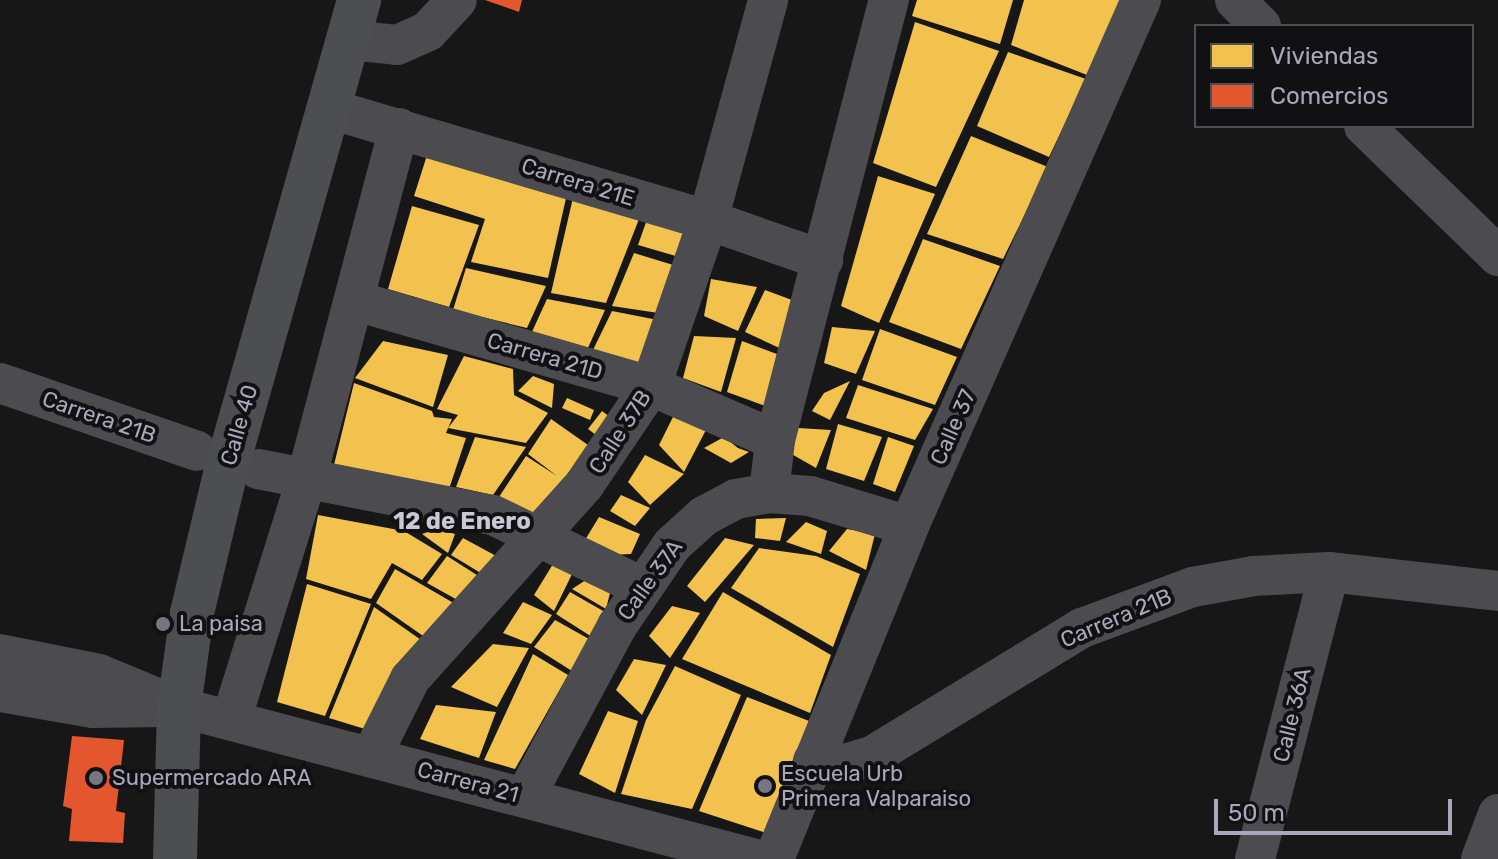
<!DOCTYPE html>
<style>
body{margin:0}
#map{position:relative;width:1498px;height:859px;overflow:hidden;background:#171717;font-family:Rubik,sans-serif}
div>[style]{position:absolute}
.homes>*{inset:0;background:#f2c14e}
.shops>*{inset:0;background:#e4572e}
.minor>*{height:40px;margin:-20px;padding:0 20px;transform-origin:20px;border-radius:20px;background:#4b4b50}
.highway>*{height:44px;margin:-22px;padding:0 22px;transform-origin:22px;border-radius:22px;background:#4d4e52}
.dots>*{width:22px;height:22px;translate:-50% -50%;box-sizing:border-box;border:4px solid #111113;border-radius:50%}
span{translate:-50% -50%;white-space:nowrap;text-align:center;line-height:1.15;-webkit-text-stroke:8px #111113;paint-order:stroke}
.street-label{font-size:22px;color:#a7a9ba}
.poi-label{font-size:22px;color:#a7a9ba}
.left{translate:0 -50%;text-align:left}
.neighbourhood-label{font-size:24px;color:#c8c9d5;font-weight:700}
.legend{position:absolute;left:1194px;top:24px;width:280px;height:104px;box-sizing:border-box;background:#111113;border:2px solid #4d4e56;margin:0;padding:10px 14px;list-style:none;font-size:24px;color:#a7a9ba}
.legend li{display:flex;align-items:center;gap:16px;height:40px}
.legend b{width:40px;border:2px solid #4d4e56}
.scale{position:absolute;left:1214px;top:799px;width:238px;height:36px;box-sizing:border-box;border:4px solid #a7a9ba;border-top:0;padding-left:10px;font-size:24px;line-height:28px;white-space:nowrap;color:#a7a9ba;-webkit-text-stroke:6px #111113;paint-order:stroke}
</style>
<div id="map">
<div class="homes">
<div style="clip-path:polygon(917px 0,1013px 0,1000px 44px,912px 16px)"></div>
<div style="clip-path:polygon(1024px 0,1122px 0,1087px 75px,1011px 45px)"></div>
<div style="clip-path:polygon(915px 22px,999px 51px,936px 187px,873px 163px)"></div>
<div style="clip-path:polygon(1008px 52px,1086px 79px,1049px 157px,977px 126px)"></div>
<div style="clip-path:polygon(971px 136px,1048px 167px,1003px 259px,927px 234px)"></div>
<div style="clip-path:polygon(429px 149px,569px 185px,548px 278px,471px 262px,485px 219px,414px 196px)"></div>
<div style="clip-path:polygon(878px 176px,935px 194px,879px 323px,841px 306px)"></div>
<div style="clip-path:polygon(575px 189px,643px 209px,606px 303px,551px 293px)"></div>
<div style="clip-path:polygon(412px 206px,479px 225px,449px 307px,388px 289px)"></div>
<div style="clip-path:polygon(650px 211px,701px 224px,686px 259px,638px 245px)"></div>
<div style="clip-path:polygon(923px 239px,1000px 266px,961px 349px,889px 322px)"></div>
<div style="clip-path:polygon(634px 253px,683px 268px,665px 314px,612px 306px)"></div>
<div style="clip-path:polygon(466px 268px,546px 286px,527px 328px,453px 310px)"></div>
<div style="clip-path:polygon(711px 279px,757px 287px,738px 331px,704px 316px)"></div>
<div style="clip-path:polygon(765px 290px,800px 303px,786px 351px,745px 332px)"></div>
<div style="clip-path:polygon(547px 299px,605px 310px,587px 350px,531px 334px)"></div>
<div style="clip-path:polygon(612px 311px,663px 321px,644px 366px,592px 352px)"></div>
<div style="clip-path:polygon(832px 327px,875px 331px,856px 374px,824px 363px)"></div>
<div style="clip-path:polygon(880px 329px,957px 357px,935px 405px,862px 380px)"></div>
<div style="clip-path:polygon(694px 336px,736px 338px,721px 392px,683px 378px)"></div>
<div style="clip-path:polygon(383px 341px,448px 355px,433px 407px,355px 378px)"></div>
<div style="clip-path:polygon(742px 341px,785px 357px,768px 407px,727px 392px)"></div>
<div style="clip-path:polygon(464px 356px,513px 369px,514px 395px,548px 413px,526px 443px,448px 428px,446px 433px,466px 438px,450px 486px,381px 484px,332px 473px,354px 383px,432px 411px,434px 417px,452px 419px,448px 428px,458px 415px,437px 409px)"></div>
<div style="clip-path:polygon(533px 376px,554px 384px,552px 408px,518px 391px)"></div>
<div style="clip-path:polygon(850px 381px,830px 420px,812px 411px,824px 393px)"></div>
<div style="clip-path:polygon(858px 385px,933px 409px,915px 440px,846px 418px)"></div>
<div style="clip-path:polygon(567px 398px,594px 410px,590px 420px,562px 408px)"></div>
<div style="clip-path:polygon(602px 411px,618px 423px,604px 441px,588px 429px)"></div>
<div style="clip-path:polygon(675px 413px,708px 426px,684px 472px,659px 445px)"></div>
<div style="clip-path:polygon(551px 419px,598px 452px,532px 523px,493px 506px,526px 456px,557px 476px,528px 454px)"></div>
<div style="clip-path:polygon(838px 424px,882px 437px,864px 481px,826px 469px)"></div>
<div style="clip-path:polygon(798px 428px,831px 430px,816px 468px,788px 452px)"></div>
<div style="clip-path:polygon(475px 437px,526px 447px,493px 495px,456px 487px)"></div>
<div style="clip-path:polygon(724px 437px,738px 448px,749px 452px,731px 463px,704px 448px)"></div>
<div style="clip-path:polygon(888px 437px,914px 446px,895px 492px,873px 484px)"></div>
<div style="clip-path:polygon(645px 455px,684px 474px,650px 505px,628px 482px)"></div>
<div style="clip-path:polygon(621px 495px,650px 508px,635px 526px,610px 511px)"></div>
<div style="clip-path:polygon(318px 515px,404px 531px,442px 554px,422px 580px,392px 563px,371px 599px,306px 579px)"></div>
<div style="clip-path:polygon(599px 517px,640px 534px,631px 554px,611px 555px,585px 540px)"></div>
<div style="clip-path:polygon(786px 518px,780px 541px,755px 538px,756px 519px)"></div>
<div style="clip-path:polygon(806px 522px,827px 531px,821px 554px,786px 542px)"></div>
<div style="clip-path:polygon(437px 529px,455px 534px,448px 553px,422px 534px)"></div>
<div style="clip-path:polygon(847px 529px,875px 534px,866px 570px,829px 551px)"></div>
<div style="clip-path:polygon(463px 538px,498px 557px,484px 575px,451px 555px)"></div>
<div style="clip-path:polygon(725px 538px,754px 545px,705px 602px,687px 586px)"></div>
<div style="clip-path:polygon(759px 548px,816px 556px,860px 574px,833px 647px,731px 588px)"></div>
<div style="clip-path:polygon(447px 556px,480px 577px,461px 602px,427px 583px)"></div>
<div style="clip-path:polygon(553px 564px,573px 572px,554px 611px,534px 595px)"></div>
<div style="clip-path:polygon(395px 569px,457px 605px,426px 638px,376px 603px)"></div>
<div style="clip-path:polygon(589px 578px,610px 593px,606px 609px,572px 589px)"></div>
<div style="clip-path:polygon(307px 584px,371px 604px,325px 716px,277px 702px)"></div>
<div style="clip-path:polygon(570px 592px,605px 612px,592px 637px,556px 614px)"></div>
<div style="clip-path:polygon(723px 592px,831px 655px,810px 713px,682px 659px)"></div>
<div style="clip-path:polygon(523px 602px,552px 615px,531px 644px,503px 633px)"></div>
<div style="clip-path:polygon(672px 606px,700px 613px,670px 658px,649px 636px)"></div>
<div style="clip-path:polygon(374px 607px,424px 642px,365px 729px,329px 718px)"></div>
<div style="clip-path:polygon(555px 620px,589px 639px,572px 671px,534px 647px)"></div>
<div style="clip-path:polygon(493px 644px,529px 648px,497px 707px,451px 687px)"></div>
<div style="clip-path:polygon(533px 654px,568px 675px,515px 769px,484px 760px)"></div>
<div style="clip-path:polygon(634px 659px,666px 665px,642px 715px,616px 690px)"></div>
<div style="clip-path:polygon(675px 666px,741px 695px,692px 809px,621px 794px,646px 720px)"></div>
<div style="clip-path:polygon(747px 697px,809px 721px,766px 833px,699px 811px)"></div>
<div style="clip-path:polygon(436px 705px,496px 712px,479px 758px,420px 739px)"></div>
<div style="clip-path:polygon(608px 711px,638px 721px,615px 793px,579px 774px)"></div>
</div>
<div class="shops">
<div style="clip-path:polygon(485px 0,522px 0,519px 12px)"></div>
<div style="clip-path:polygon(72px 736px,124px 740px,116px 811px,125px 813px,123px 843px,69px 841px,72px 809px,63px 806px)"></div>
</div>
<div class="minor">
<div style="left:1235px;top:0;width:37px;rotate:45deg"></div>
<div style="left:349px;top:40px;width:48px;rotate:5.9deg"></div>
<div style="left:397px;top:45px;width:34px;rotate:-24deg"></div>
<div style="left:428px;top:31px;width:42px;rotate:-46.9deg"></div>
<div style="left:330px;top:109px;width:394px;rotate:16.4deg"></div>
<div style="left:708px;top:220px;width:122px;rotate:19.2deg"></div>
<div style="left:1364px;top:126px;width:187px;rotate:44.1deg"></div>
<div style="left:356px;top:301px;width:307px;rotate:16.1deg"></div>
<div style="left:651px;top:386px;width:135px;rotate:23.5deg"></div>
<div style="left:0;top:383px;width:208px;rotate:19deg"></div>
<div style="left:258px;top:469px;width:239px;rotate:11.1deg"></div>
<div style="left:493px;top:515px;width:165px;rotate:25.8deg"></div>
<div style="left:769px;top:493px;width:53px;rotate:-83.5deg"></div>
<div style="left:775px;top:440px;width:455px;rotate:-75.5deg"></div>
<div style="left:0;top:654px;width:101px;rotate:11.4deg"></div>
<div style="left:99px;top:674px;width:87px;rotate:22.4deg"></div>
<div style="left:179px;top:707px;width:597px;rotate:14.76deg"></div>
<div style="left:0;top:692px;width:94px;rotate:9.8deg"></div>
<div style="left:93px;top:708px;width:70px;rotate:-0.8deg"></div>
<div style="left:231px;top:720px;width:251px;rotate:-72.6deg"></div>
<div style="left:306px;top:480px;width:364px;rotate:-75.2deg"></div>
<div style="left:371px;top:757px;width:87px;rotate:-63.4deg"></div>
<div style="left:410px;top:679px;width:261px;rotate:-48.1deg"></div>
<div style="left:584px;top:485px;width:120px;rotate:-55.9deg"></div>
<div style="left:651px;top:386px;width:176px;rotate:-71deg"></div>
<div style="left:708px;top:220px;width:228px;rotate:-74.7deg"></div>
<div style="left:813px;top:761px;width:32px;rotate:5deg"></div>
<div style="left:845px;top:764px;width:28px;rotate:-17deg"></div>
<div style="left:872px;top:756px;width:246px;rotate:-31.4deg"></div>
<div style="left:1082px;top:628px;width:118px;rotate:-20.3deg"></div>
<div style="left:1193px;top:587px;width:62px;rotate:-10.2deg"></div>
<div style="left:1254px;top:576px;width:75px;rotate:-3.1deg"></div>
<div style="left:1329px;top:572px;width:170px;rotate:6.4deg"></div>
<div style="left:525px;top:797px;width:194px;rotate:-61.7deg"></div>
<div style="left:617px;top:626px;width:98px;rotate:-55.8deg"></div>
<div style="left:672px;top:545px;width:43px;rotate:-42.2deg"></div>
<div style="left:704px;top:516px;width:36px;rotate:-28deg"></div>
<div style="left:736px;top:499px;width:34px;rotate:-10deg"></div>
<div style="left:769px;top:493px;width:41px;rotate:4.2deg"></div>
<div style="left:810px;top:496px;width:103px;rotate:16.9deg"></div>
<div style="left:774px;top:859px;width:359px;rotate:-67.9deg"></div>
<div style="left:909px;top:526px;width:575px;rotate:-66.2deg"></div>
<div style="left:1255px;top:859px;width:296px;rotate:-75.5deg"></div>
<div style="left:1481px;top:859px;width:48px;rotate:-69.3deg"></div>
</div>
<div class="highway">
<div style="left:175px;top:859px;width:152px;rotate:-88.5deg"></div>
<div style="left:179px;top:707px;width:95px;rotate:-82.1deg"></div>
<div style="left:192px;top:613px;width:143px;rotate:-76.6deg"></div>
<div style="left:225px;top:474px;width:493px;rotate:-74.2deg"></div>
</div>
<div class="dots">
<div style="left:163px;top:624px;background:#757681"></div>
<div style="left:96px;top:778px;background:#757681"></div>
<div style="left:765px;top:786px;background:#757681"></div>
</div>
<div class="street-label">
<span style="left:578px;top:182px;rotate:17deg">Carrera 21E</span>
<span style="left:545px;top:356px;rotate:16deg">Carrera 21D</span>
<span style="left:99px;top:417px;rotate:19deg">Carrera 21B</span>
<span style="left:239px;top:425px;rotate:-74deg">Calle 40</span>
<span style="left:953px;top:427px;rotate:-66deg">Calle 37</span>
<span style="left:620px;top:432px;rotate:-57deg">Calle 37B</span>
<span style="left:650px;top:580px;rotate:-54deg">Calle 37A</span>
<span style="left:1116px;top:618px;rotate:-23deg">Carrera 21B</span>
<span style="left:1292px;top:715px;rotate:-76deg">Calle 36A</span>
<span style="left:468px;top:782px;rotate:15deg">Carrera 21</span>
</div>
<div class="poi-label">
<span class="left" style="left:179px;top:624px">La paisa</span>
<span class="left" style="left:781px;top:786px">Escuela Urb<br>Primera Valparaiso</span>
<span class="left" style="left:112px;top:778px">Supermercado ARA</span>
</div>
<div class="neighbourhood-label">
<span style="left:462px;top:522px">12 de Enero</span>
</div>
<ul class="legend">
<li><b style="height:22px;background:#f2c14e"></b>Viviendas</li>
<li><b style="height:22px;background:#e4572e"></b>Comercios</li>
</ul>
<div class="scale">50 m</div>
</div>
